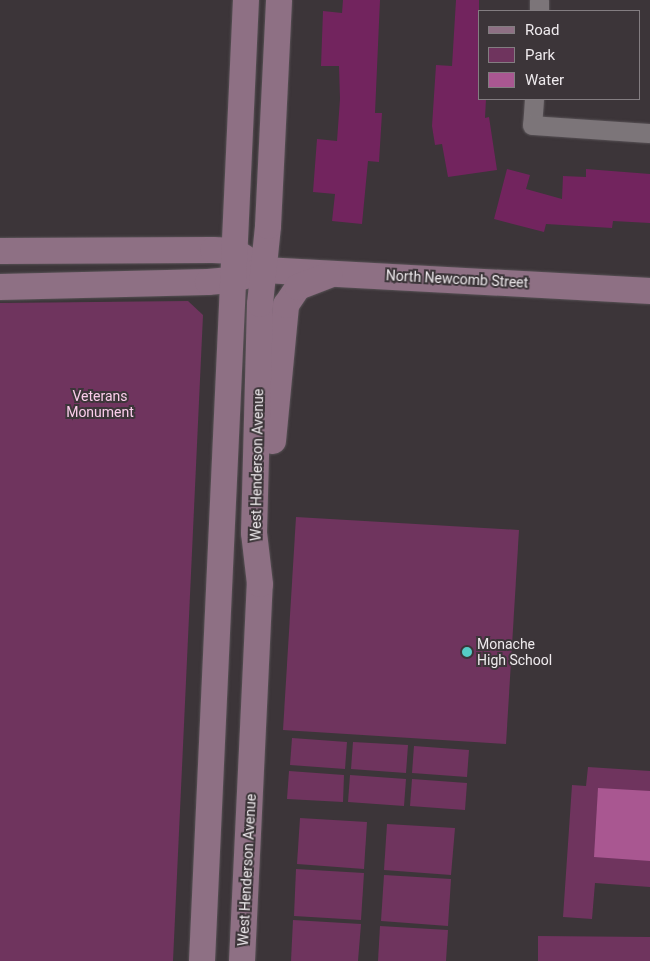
<!DOCTYPE html>
<style>
body{margin:0}
#map{position:relative;width:650px;height:961px;overflow:hidden;background:#3c3539;font-family:Roboto,sans-serif}
div>[style]{position:absolute}
.green>*{inset:0;background:#6f345e}
.water>*{inset:0;background:#a95791}
.building>*{inset:0;background:#72245e}
.roads{filter:drop-shadow(0 0 1px #585256) drop-shadow(0 0 1px #585256)}
.minor>*{height:19px;margin:-9.5px;padding:0 9.5px;transform-origin:9.5px;border-radius:9.5px;background:#7c7579}
.secondary>*{height:26px;margin:-13px;padding:0 13px;transform-origin:13px;border-radius:13px;background:#8e7084}
.dots>*{width:14px;height:14px;translate:-50% -50%;box-sizing:border-box;border:2px solid #3c3539;border-radius:50%}
span{translate:-50% -50%;white-space:nowrap;text-align:center;line-height:1.15;-webkit-text-stroke:4px #3c3539;paint-order:stroke}
.street-label{font-size:14px;color:#eeeaed}
.park-label{font-size:14px;color:#fbcdeb}
.poi-label{font-size:14px;color:#eeeaed}
.left{translate:0 -50%;text-align:left}
.legend{position:absolute;left:478px;top:10px;width:162px;height:90px;box-sizing:border-box;background:#3c3539;border:1px solid #837d81;margin:0;padding:6px 9px;list-style:none;font-size:15px;color:#eeeaed}
.legend li{display:flex;align-items:center;gap:10px;height:25px}
.legend b{width:25px;border:1px solid #837d81}
</style>
<div id="map">
<div class="green">
<div style="clip-path:polygon(188px 301px,203px 315px,173px 961px,0 961px,0 303px)"></div>
<div style="clip-path:polygon(296px 517px,519px 530px,506px 744px,283px 730px)"></div>
<div style="clip-path:polygon(292px 738px,347px 742px,345px 769px,290px 765px)"></div>
<div style="clip-path:polygon(353px 742px,408px 745px,406px 773px,351px 769px)"></div>
<div style="clip-path:polygon(414px 746px,469px 750px,467px 777px,412px 773px)"></div>
<div style="clip-path:polygon(588px 767px,650px 771px,650px 887px,595px 883px,592px 919px,563px 917px,572px 785px,586px 786px)"></div>
<div style="clip-path:polygon(289px 771px,344px 775px,343px 802px,287px 799px)"></div>
<div style="clip-path:polygon(350px 775px,406px 779px,404px 806px,348px 802px)"></div>
<div style="clip-path:polygon(412px 779px,467px 783px,465px 810px,410px 806px)"></div>
<div style="clip-path:polygon(300px 818px,367px 822px,364px 869px,297px 864px)"></div>
<div style="clip-path:polygon(387px 824px,455px 828px,451px 875px,384px 870px)"></div>
<div style="clip-path:polygon(296px 869px,364px 873px,361px 920px,294px 916px)"></div>
<div style="clip-path:polygon(384px 875px,451px 879px,448px 926px,381px 921px)"></div>
<div style="clip-path:polygon(293px 920px,361px 924px,358px 961px,291px 961px)"></div>
<div style="clip-path:polygon(380px 926px,448px 930px,446px 961px,378px 961px)"></div>
<div style="clip-path:polygon(538px 936px,650px 937px,650px 961px,538px 961px)"></div>
</div>
<div class="water">
<div style="clip-path:polygon(598px 788px,650px 791px,650px 861px,594px 857px)"></div>
</div>
<div class="building">
<div style="clip-path:polygon(343px 0,380px 0,375px 113px,382px 113px,379px 162px,368px 161px,362px 224px,332px 221px,335px 194px,313px 192px,317px 139px,337px 141px,340px 99px,339px 66px,321px 66px,323px 11px,342px 13px)"></div>
<div style="clip-path:polygon(456px 0,479px 0,479px 99px,486px 99px,485px 118px,489px 117px,497px 170px,448px 177px,442px 144px,435px 145px,432px 126px,436px 65px,452px 66px)"></div>
<div style="clip-path:polygon(507px 169px,530px 175px,526px 189px,562px 199px,563px 176px,586px 177px,586px 169px,650px 174px,650px 223px,613px 221px,612px 228px,546px 224px,544px 232px,494px 219px)"></div>
</div>
<div class="roads">
<div class="minor">
<div style="left:539px;top:11px;width:11px;rotate:-90deg"></div>
<div style="left:534px;top:99px;width:26px;rotate:94deg"></div>
<div style="left:532px;top:125px;width:118px;rotate:3.9deg"></div>
</div>
<div class="secondary">
<div style="left:0;top:251px;width:213px;rotate:-0.3deg"></div>
<div style="left:213px;top:250px;width:21px;rotate:3deg"></div>
<div style="left:234px;top:251px;width:17px;rotate:33deg"></div>
<div style="left:0;top:287px;width:208px;rotate:-1.4deg"></div>
<div style="left:208px;top:282px;width:25px;rotate:-5deg"></div>
<div style="left:233px;top:280px;width:33px;rotate:-18deg"></div>
<div style="left:264px;top:270px;width:387px;rotate:3.1deg"></div>
<div style="left:273px;top:441px;width:137px;rotate:-84.5deg"></div>
<div style="left:286px;top:305px;width:22px;rotate:-56deg"></div>
<div style="left:298px;top:287px;width:34px;rotate:-21deg"></div>
<div style="left:202px;top:961px;width:962px;rotate:-87.38deg"></div>
<div style="left:242px;top:961px;width:377px;rotate:-87.3deg"></div>
<div style="left:260px;top:584px;width:51px;rotate:-96.7deg"></div>
<div style="left:254px;top:533px;width:229px;rotate:-88.5deg"></div>
<div style="left:260px;top:304px;width:78px;rotate:-84.1deg"></div>
<div style="left:268px;top:226px;width:226px;rotate:-87.2deg"></div>
</div>
</div>
<div class="dots">
<div style="left:467px;top:652px;background:#55cdc6"></div>
</div>
<div class="street-label">
<span style="left:457px;top:279px;rotate:3deg">North Newcomb Street</span>
<span style="left:257px;top:465px;rotate:-89deg">West Henderson Avenue</span>
<span style="left:247px;top:870px;rotate:-87deg">West Henderson Avenue</span>
</div>
<div class="park-label">
<span style="left:100px;top:404px">Veterans<br>Monument</span>
</div>
<div class="poi-label">
<span class="left" style="left:477px;top:652px">Monache<br>High School</span>
</div>
<ul class="legend">
<li><b style="height:6px;background:#8e7084"></b>Road</li>
<li><b style="height:14px;background:#6f345e"></b>Park</li>
<li><b style="height:14px;background:#a95791"></b>Water</li>
</ul>
</div>
